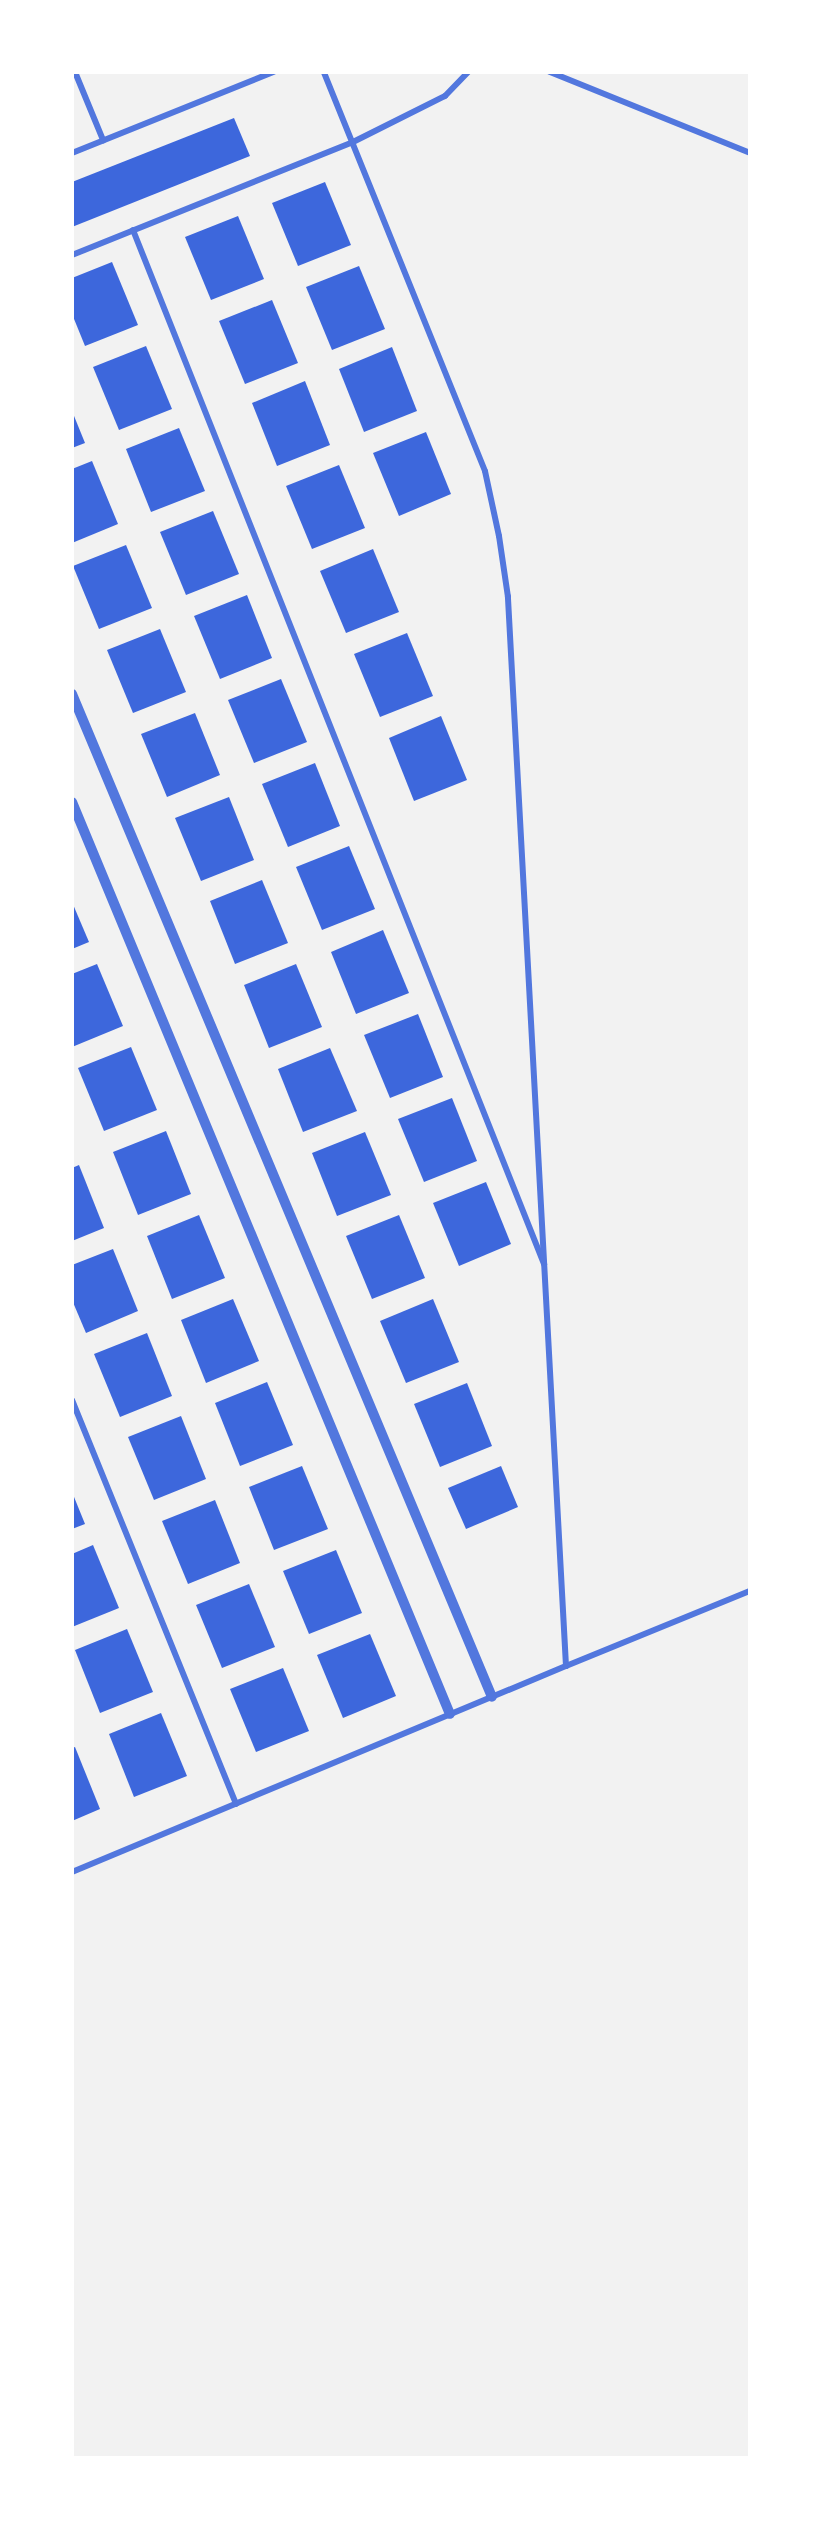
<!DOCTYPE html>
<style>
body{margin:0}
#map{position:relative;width:822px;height:2530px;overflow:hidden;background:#f2f2f2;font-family:Cabin,sans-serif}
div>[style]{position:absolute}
.building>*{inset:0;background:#3d67dc}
.minor>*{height:6px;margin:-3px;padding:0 3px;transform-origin:3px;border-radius:3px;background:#5277de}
.tertiary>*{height:10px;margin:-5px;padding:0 5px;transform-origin:5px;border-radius:5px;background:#5277de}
span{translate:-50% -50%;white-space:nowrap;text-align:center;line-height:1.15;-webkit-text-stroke:5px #fff;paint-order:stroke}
.frame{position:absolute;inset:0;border:74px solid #fff;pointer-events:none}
</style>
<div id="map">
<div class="building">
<div style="clip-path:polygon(234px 118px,250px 156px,72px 227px,72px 182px)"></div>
<div style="clip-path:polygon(325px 182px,351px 245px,298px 266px,272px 203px)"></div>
<div style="clip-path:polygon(238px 216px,264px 279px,211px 300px,185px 237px)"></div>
<div style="clip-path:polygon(112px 262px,138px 325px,85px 346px,72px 314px,72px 278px)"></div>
<div style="clip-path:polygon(359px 266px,385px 329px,332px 350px,306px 287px)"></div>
<div style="clip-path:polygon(272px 300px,298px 363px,245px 384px,219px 321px)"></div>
<div style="clip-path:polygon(146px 346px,172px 409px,119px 430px,93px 367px)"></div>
<div style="clip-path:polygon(392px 347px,417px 411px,364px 432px,339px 369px)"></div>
<div style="clip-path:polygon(305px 381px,330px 445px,277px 466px,252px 403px)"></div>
<div style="clip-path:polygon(72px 411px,85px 443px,72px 448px)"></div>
<div style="clip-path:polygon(179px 428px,205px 491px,151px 512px,126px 449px)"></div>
<div style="clip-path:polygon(426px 432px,451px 494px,399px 516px,373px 453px)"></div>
<div style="clip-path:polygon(92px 461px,118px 524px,72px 543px,72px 469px)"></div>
<div style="clip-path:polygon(339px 465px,365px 528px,312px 549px,286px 486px)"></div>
<div style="clip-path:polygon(213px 511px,239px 574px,186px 595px,160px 532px)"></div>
<div style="clip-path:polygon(126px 545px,152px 608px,99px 629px,73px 566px)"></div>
<div style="clip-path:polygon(373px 549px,399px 612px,346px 633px,320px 571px)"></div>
<div style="clip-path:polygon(247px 595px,272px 658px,220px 679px,194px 616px)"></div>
<div style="clip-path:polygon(160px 629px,186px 692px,133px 713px,107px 650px)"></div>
<div style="clip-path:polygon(407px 633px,433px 696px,380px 717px,354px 654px)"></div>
<div style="clip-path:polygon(281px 679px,307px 742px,254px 763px,228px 700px)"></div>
<div style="clip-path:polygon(195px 713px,220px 775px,167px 797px,141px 734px)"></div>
<div style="clip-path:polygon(441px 716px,467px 780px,414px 801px,389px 738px)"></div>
<div style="clip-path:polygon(315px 763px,340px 826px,288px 847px,262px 784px)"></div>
<div style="clip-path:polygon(229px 797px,254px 860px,201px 881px,175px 818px)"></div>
<div style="clip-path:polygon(349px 846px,375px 909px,322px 930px,296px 867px)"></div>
<div style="clip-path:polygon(262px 880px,288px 943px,235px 964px,210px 901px)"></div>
<div style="clip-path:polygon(72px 902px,89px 942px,72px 949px)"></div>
<div style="clip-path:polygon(383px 930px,409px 993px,356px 1014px,331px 952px)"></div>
<div style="clip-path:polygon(97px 964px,123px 1026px,72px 1047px,72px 974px)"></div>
<div style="clip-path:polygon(296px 964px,322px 1027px,269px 1048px,244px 985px)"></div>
<div style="clip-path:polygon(418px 1014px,443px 1077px,390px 1098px,364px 1035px)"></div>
<div style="clip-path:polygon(131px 1047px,157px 1110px,104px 1131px,78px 1068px)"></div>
<div style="clip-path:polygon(330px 1048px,357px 1111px,303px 1132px,278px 1069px)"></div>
<div style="clip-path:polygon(452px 1098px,477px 1161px,424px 1182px,398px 1119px)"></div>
<div style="clip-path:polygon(166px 1131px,191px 1194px,138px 1215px,113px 1152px)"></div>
<div style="clip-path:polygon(365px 1132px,391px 1195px,337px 1216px,312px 1153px)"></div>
<div style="clip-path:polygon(79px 1165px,104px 1228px,72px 1241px,72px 1168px)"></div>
<div style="clip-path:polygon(486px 1182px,511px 1244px,459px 1266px,433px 1203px)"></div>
<div style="clip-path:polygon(199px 1215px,225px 1278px,172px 1299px,147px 1236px)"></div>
<div style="clip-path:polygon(399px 1215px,425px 1278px,372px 1299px,346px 1236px)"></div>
<div style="clip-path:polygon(113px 1249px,138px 1311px,86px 1333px,72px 1300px,72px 1265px)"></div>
<div style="clip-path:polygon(233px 1299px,259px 1361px,206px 1383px,181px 1320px)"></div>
<div style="clip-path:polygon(433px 1299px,459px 1362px,406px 1383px,380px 1321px)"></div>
<div style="clip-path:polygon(147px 1333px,172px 1396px,120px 1417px,94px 1354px)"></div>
<div style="clip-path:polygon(267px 1382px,293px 1445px,240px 1466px,215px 1403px)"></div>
<div style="clip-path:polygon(467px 1383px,492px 1446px,440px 1467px,414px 1404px)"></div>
<div style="clip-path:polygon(181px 1416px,206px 1479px,154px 1500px,128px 1437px)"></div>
<div style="clip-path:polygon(302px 1466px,328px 1529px,274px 1550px,249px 1487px)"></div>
<div style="clip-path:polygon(501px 1466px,518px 1507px,466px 1529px,448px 1488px)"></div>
<div style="clip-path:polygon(72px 1492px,85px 1524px,72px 1529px)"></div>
<div style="clip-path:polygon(215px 1500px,240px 1563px,188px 1584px,162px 1521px)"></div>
<div style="clip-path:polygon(93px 1545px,119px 1608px,72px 1627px,72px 1554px)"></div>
<div style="clip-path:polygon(336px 1550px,362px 1613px,309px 1634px,283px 1571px)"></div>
<div style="clip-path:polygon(249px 1584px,275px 1647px,222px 1668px,196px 1605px)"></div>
<div style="clip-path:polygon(127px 1629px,153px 1692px,100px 1713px,75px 1650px)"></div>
<div style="clip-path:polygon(370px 1634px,396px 1696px,343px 1718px,317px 1655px)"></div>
<div style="clip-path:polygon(283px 1668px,309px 1731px,256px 1752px,230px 1689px)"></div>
<div style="clip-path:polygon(161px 1713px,187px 1776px,134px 1797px,109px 1734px)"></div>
<div style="clip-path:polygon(75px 1747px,100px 1809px,72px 1821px,72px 1748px)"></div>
</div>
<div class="minor">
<div style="left:75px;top:72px;width:74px;rotate:67.6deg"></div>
<div style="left:550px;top:72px;width:216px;rotate:22deg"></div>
<div style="left:72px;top:153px;width:217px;rotate:-21.9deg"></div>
<div style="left:133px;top:230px;width:1113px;rotate:68.32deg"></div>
<div style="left:72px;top:255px;width:303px;rotate:-21.9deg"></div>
<div style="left:353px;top:142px;width:103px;rotate:-26.6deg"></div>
<div style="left:445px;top:96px;width:33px;rotate:-46deg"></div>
<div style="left:72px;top:1400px;width:436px;rotate:67.9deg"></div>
<div style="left:566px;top:1666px;width:199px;rotate:-22.2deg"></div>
<div style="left:72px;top:1872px;width:535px;rotate:-22.64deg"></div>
<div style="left:566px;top:1666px;width:1071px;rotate:-93.11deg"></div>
<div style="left:508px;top:597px;width:62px;rotate:-98.4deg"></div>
<div style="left:499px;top:536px;width:66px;rotate:-102.2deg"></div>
<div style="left:485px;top:471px;width:430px;rotate:-112deg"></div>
</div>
<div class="tertiary">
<div style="left:72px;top:694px;width:1087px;rotate:67.28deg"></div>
<div style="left:72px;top:802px;width:987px;rotate:67.49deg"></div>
</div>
<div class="frame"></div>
</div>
